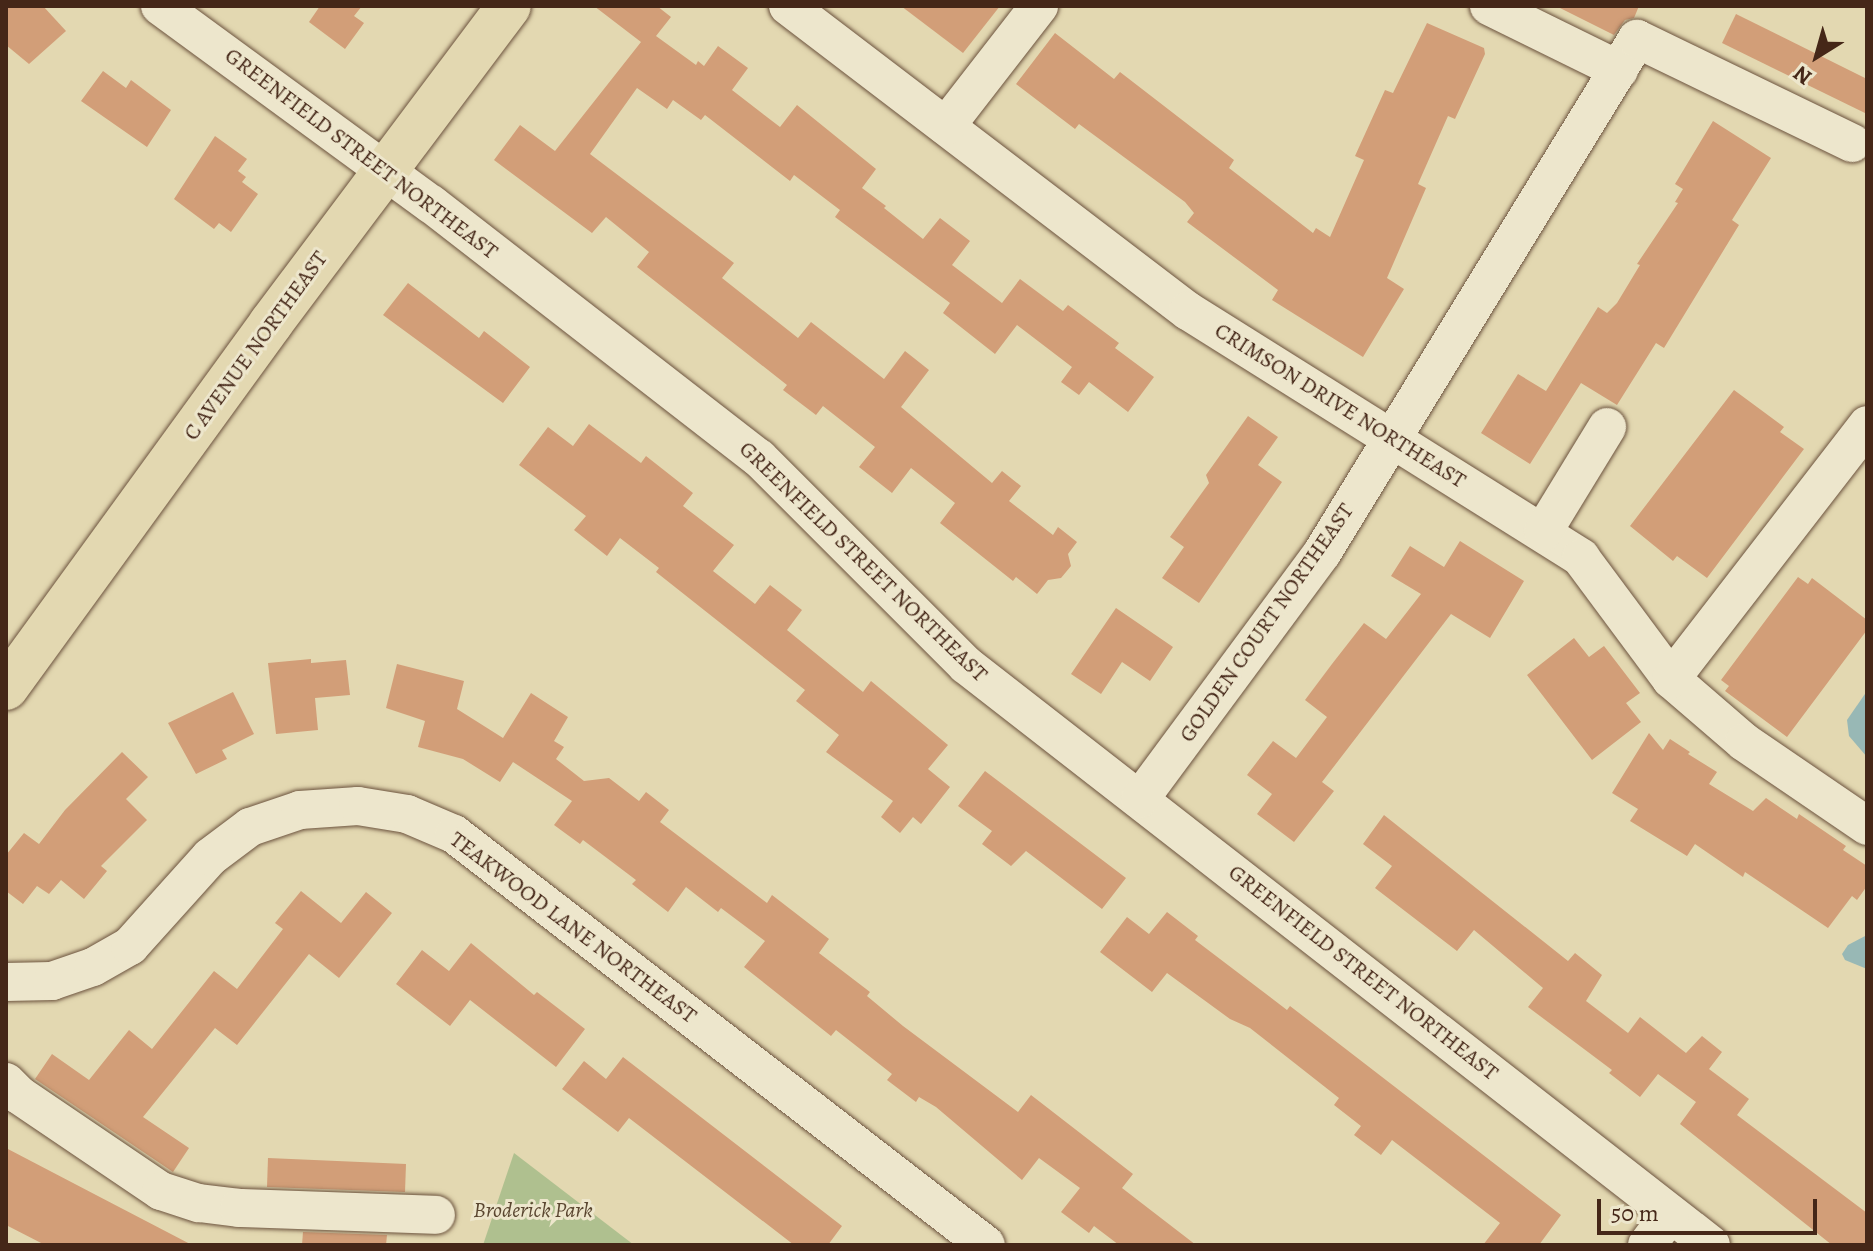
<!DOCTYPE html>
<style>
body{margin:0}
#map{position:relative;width:1873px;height:1251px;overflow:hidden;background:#e3d8b1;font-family:Alegreya,serif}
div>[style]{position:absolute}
.green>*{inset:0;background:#afc08f}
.water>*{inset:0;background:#98b8b5}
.building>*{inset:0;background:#d29e78}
.roads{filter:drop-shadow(0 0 2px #6c533e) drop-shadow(0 0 2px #6c533e)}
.minor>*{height:38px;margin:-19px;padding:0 19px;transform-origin:19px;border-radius:19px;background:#ede6cc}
.major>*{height:44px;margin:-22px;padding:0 22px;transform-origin:22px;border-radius:22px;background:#e3d8b1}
span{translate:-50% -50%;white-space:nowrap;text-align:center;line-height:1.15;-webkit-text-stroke:6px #ede6cc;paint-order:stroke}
.street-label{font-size:22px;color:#452718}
.park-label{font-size:22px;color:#5a4630;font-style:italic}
.frame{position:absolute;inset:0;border:8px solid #452718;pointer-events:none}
.north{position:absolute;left:1777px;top:16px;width:80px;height:80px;-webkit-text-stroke:6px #ede6cc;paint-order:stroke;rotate:217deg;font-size:22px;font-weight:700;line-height:32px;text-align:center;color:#452718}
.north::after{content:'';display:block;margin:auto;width:28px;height:36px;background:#452718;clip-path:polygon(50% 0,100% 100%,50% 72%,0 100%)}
.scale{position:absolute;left:1597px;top:1199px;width:220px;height:36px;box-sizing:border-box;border:4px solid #452718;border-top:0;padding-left:10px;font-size:24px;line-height:28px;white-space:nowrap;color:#452718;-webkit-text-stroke:6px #ede6cc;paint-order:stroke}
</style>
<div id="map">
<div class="green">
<div style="clip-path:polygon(514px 1153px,634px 1245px,483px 1245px)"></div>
</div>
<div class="water">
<div style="clip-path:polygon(1867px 691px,1867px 757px,1849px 736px,1847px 720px)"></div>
<div style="clip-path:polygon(1867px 935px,1867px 969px,1845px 960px,1842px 954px,1848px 945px)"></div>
</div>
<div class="building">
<div style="clip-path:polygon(6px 6px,43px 6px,66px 31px,29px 64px,6px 45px)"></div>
<div style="clip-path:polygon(320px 6px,362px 6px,354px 16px,364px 23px,345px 49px,309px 22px)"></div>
<div style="clip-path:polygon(594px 6px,657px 6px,671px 17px,656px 36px,696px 65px,698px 61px,704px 66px,718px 46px,748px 68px,732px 90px,780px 127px,797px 105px,876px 169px,862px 188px,886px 206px,884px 208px,923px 239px,940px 218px,970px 241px,952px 265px,1002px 303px,1020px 279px,1063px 311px,1068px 305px,1119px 343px,1115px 348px,1154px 377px,1128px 412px,1089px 382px,1079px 395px,1061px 382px,1072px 367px,1017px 325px,995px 354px,943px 313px,950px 303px,835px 217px,840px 210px,794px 175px,790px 181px,705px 115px,701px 120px,673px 100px,667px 109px,637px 88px,590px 154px,734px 263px,722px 278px,798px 338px,811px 322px,884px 379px,905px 351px,929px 370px,901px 407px,992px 483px,1002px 471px,1021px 486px,1009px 501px,1053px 535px,1058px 527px,1077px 542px,1068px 554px,1071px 566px,1061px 578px,1048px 580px,1037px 594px,1016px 577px,1013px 581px,940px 523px,955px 503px,911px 468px,892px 493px,859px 467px,875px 447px,823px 406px,816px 415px,783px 390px,787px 385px,637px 267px,649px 252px,606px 217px,592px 233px,494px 160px,520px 125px,555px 151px,641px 42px)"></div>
<div style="clip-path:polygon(901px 6px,1000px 6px,963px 53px)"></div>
<div style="clip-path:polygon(1556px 6px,1639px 6px,1634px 18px,1625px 20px,1614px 35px)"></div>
<div style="clip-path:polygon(1736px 14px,1867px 79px,1867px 114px,1722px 43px)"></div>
<div style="clip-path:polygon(1427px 23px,1484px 48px,1485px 54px,1455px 119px,1448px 116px,1418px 184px,1426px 188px,1387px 278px,1404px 289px,1363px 357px,1272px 300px,1278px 290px,1187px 222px,1194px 213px,1185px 202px,1079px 124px,1075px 129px,1016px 84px,1055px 33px,1114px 79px,1120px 72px,1234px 160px,1229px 168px,1313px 233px,1316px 228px,1330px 237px,1364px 160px,1355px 156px,1385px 90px,1393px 93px)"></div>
<div style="clip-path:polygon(103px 71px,126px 88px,131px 80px,171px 110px,147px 147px,81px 101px)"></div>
<div style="clip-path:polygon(1713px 121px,1771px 158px,1732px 220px,1739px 225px,1664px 348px,1656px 343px,1617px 405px,1581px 383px,1530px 464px,1481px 433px,1518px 374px,1546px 391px,1598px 307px,1607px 313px,1617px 303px,1640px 265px,1637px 264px,1678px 203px,1675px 202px,1683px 189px,1675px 184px)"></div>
<div style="clip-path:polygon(215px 136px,247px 159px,238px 171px,246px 177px,242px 182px,258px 194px,231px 232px,219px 223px,214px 229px,174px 199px)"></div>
<div style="clip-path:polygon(408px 283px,479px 338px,484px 331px,530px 367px,503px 403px,383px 315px)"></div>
<div style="clip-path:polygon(1734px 390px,1784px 427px,1780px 432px,1804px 449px,1707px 578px,1677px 556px,1673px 561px,1630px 526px)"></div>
<div style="clip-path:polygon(1248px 416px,1278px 437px,1258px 465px,1282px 482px,1199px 603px,1162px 578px,1184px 547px,1170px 537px,1209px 483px,1206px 475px)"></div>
<div style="clip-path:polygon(589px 424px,641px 463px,646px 456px,693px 493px,683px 506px,734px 545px,713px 571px,755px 604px,770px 585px,802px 610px,787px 630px,863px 692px,871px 681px,948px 745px,928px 769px,950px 787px,921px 824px,913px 817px,900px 833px,881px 817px,893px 801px,826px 752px,839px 735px,796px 701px,805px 690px,656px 572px,659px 568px,620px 538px,607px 556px,574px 530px,586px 516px,519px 465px,548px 427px,573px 446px)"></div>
<div style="clip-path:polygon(1460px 541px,1524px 581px,1490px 638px,1451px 614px,1322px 782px,1334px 791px,1294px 842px,1257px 814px,1272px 794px,1247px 775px,1273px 741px,1296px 758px,1327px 717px,1305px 700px,1332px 664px,1364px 623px,1386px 639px,1421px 594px,1391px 576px,1410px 546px,1444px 567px)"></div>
<div style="clip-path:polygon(1798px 577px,1808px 584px,1812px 578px,1867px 620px,1867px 630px,1787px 737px,1725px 691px,1729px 686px,1721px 680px)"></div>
<div style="clip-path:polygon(1116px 608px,1173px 647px,1150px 681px,1122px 662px,1101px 694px,1071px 674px)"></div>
<div style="clip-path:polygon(1574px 638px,1589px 657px,1604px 646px,1640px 693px,1626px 703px,1641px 722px,1592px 760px,1527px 675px)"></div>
<div style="clip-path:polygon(311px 659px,311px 663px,346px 660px,350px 695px,315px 698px,318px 730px,276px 734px,268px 663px)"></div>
<div style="clip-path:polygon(397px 664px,464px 681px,457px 709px,503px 738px,531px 693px,568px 717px,554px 741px,564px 747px,556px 759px,584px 781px,609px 778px,639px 801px,646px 792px,669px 810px,660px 822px,767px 903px,772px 895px,829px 939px,819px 953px,870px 992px,867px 996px,903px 1026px,1018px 1112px,1031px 1095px,1133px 1174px,1122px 1188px,1196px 1245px,1119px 1245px,1094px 1226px,1089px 1233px,1061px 1212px,1080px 1188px,1039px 1158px,1022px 1180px,936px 1107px,919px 1097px,916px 1102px,887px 1080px,892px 1074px,836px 1030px,831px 1036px,744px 967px,765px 941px,721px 908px,718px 912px,686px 887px,668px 912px,632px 884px,636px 880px,583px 840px,580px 844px,554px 825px,572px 801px,513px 762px,500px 782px,463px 759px,418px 747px,425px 721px,386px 708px)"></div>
<div style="clip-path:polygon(233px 692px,254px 734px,222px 750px,227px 759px,196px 774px,168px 723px)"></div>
<div style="clip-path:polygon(1649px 733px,1663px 750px,1670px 739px,1690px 752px,1688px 754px,1717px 772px,1709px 784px,1753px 811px,1766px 798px,1797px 819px,1799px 814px,1846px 846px,1843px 850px,1867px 866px,1867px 886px,1857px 900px,1852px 896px,1828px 928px,1745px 872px,1743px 877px,1695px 844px,1687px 856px,1630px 821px,1638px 809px,1612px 793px)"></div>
<div style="clip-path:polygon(122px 752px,148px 777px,126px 799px,147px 820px,101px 866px,107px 871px,84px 899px,61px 880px,49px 894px,37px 886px,23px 904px,6px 891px,6px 855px,24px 833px,39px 844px,65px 810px)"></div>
<div style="clip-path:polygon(985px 771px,1126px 878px,1102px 909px,1026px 851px,1011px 866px,982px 844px,992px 831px,958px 806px)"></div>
<div style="clip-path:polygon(1384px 815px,1568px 961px,1575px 953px,1602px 975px,1586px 1001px,1628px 1033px,1640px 1017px,1686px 1053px,1702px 1036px,1722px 1052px,1709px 1069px,1749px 1099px,1737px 1115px,1867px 1213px,1867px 1245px,1832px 1245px,1680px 1124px,1696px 1102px,1658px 1074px,1640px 1097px,1609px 1073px,1612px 1070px,1528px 1007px,1543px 988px,1474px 930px,1457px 951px,1375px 888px,1392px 866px,1363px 844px)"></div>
<div style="clip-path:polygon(301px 891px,341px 923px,366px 892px,392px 913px,339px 978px,309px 954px,237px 1045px,215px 1028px,143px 1117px,189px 1148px,173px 1172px,35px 1079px,52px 1054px,89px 1080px,129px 1030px,152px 1049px,214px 971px,237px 989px,283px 929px,275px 923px)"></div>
<div style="clip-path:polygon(1167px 912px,1198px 936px,1195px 940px,1287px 1010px,1290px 1006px,1561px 1215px,1539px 1245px,1483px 1245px,1500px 1223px,1392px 1140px,1381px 1155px,1354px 1135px,1361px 1126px,1334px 1105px,1339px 1098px,1250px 1028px,1230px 1019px,1167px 973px,1152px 992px,1100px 952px,1127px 917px,1149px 934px)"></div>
<div style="clip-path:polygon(471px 943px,534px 995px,537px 992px,585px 1029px,556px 1067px,470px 1000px,450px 1026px,396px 984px,422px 950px,449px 971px)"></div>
<div style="clip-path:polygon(623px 1057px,842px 1226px,828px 1245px,794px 1245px,629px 1118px,618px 1132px,562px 1089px,584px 1061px,606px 1079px)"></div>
<div style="clip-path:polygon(6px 1148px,96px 1195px,192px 1245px,45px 1245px,6px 1225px)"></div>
<div style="clip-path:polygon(268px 1158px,406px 1164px,405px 1192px,267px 1187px)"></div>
<div style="clip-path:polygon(303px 1232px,387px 1235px,386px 1245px,302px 1245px)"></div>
</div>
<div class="roads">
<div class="minor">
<div style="left:160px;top:6px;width:336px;rotate:36.2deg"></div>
<div style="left:431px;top:204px;width:415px;rotate:37.8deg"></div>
<div style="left:759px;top:458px;width:293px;rotate:45deg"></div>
<div style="left:966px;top:665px;width:944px;rotate:37.9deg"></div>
<div style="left:788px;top:6px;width:503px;rotate:37.33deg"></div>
<div style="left:1188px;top:311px;width:464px;rotate:32.1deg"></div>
<div style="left:1581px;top:558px;width:151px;rotate:53.4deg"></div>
<div style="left:1671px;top:679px;width:96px;rotate:40.8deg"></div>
<div style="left:1744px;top:742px;width:149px;rotate:34.3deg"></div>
<div style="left:1489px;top:6px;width:145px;rotate:26.2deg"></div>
<div style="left:946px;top:126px;width:152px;rotate:-52.2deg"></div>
<div style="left:1543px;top:532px;width:123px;rotate:-58.6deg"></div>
<div style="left:1671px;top:679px;width:321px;rotate:-52.3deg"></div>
<div style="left:1140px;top:799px;width:306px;rotate:-53.5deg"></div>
<div style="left:1322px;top:553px;width:603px;rotate:-58.5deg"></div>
<div style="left:1637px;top:39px;width:239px;rotate:25.8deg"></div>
<div style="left:6px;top:982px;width:46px;rotate:-1.2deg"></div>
<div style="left:52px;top:981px;width:43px;rotate:-18.9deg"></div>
<div style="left:93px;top:967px;width:43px;rotate:-29.6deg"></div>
<div style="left:130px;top:946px;width:120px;rotate:-48deg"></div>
<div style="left:210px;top:857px;width:50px;rotate:-36.9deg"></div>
<div style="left:250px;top:827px;width:53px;rotate:-18.8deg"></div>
<div style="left:300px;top:810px;width:58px;rotate:-3.9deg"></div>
<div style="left:358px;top:806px;width:50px;rotate:9.3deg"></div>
<div style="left:407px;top:814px;width:51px;rotate:23.1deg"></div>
<div style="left:454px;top:834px;width:672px;rotate:37.69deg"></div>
<div style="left:6px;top:1082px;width:18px;rotate:45deg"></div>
<div style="left:19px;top:1095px;width:171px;rotate:34.1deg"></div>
<div style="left:161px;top:1191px;width:40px;rotate:18deg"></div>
<div style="left:199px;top:1203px;width:40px;rotate:7.1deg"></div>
<div style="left:239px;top:1208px;width:197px;rotate:2deg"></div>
<div style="left:1647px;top:1245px;width:38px;rotate:-53deg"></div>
</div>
<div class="major">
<div style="left:6px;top:688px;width:451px;rotate:-54deg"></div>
<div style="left:271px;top:323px;width:396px;rotate:-53.1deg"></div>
</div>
</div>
<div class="street-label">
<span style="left:361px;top:154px;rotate:37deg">GREENFIELD STREET NORTHEAST</span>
<span style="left:256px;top:346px;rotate:-54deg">C AVENUE NORTHEAST</span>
<span style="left:1340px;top:406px;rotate:32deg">CRIMSON DRIVE NORTHEAST</span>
<span style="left:863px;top:562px;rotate:44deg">GREENFIELD STREET NORTHEAST</span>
<span style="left:1267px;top:623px;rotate:-55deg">GOLDEN COURT NORTHEAST</span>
<span style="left:573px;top:928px;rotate:37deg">TEAKWOOD LANE NORTHEAST</span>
<span style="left:1363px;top:973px;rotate:38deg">GREENFIELD STREET NORTHEAST</span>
</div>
<div class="park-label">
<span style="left:533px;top:1211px">Broderick Park</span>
</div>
<div class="frame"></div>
<div class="north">N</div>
<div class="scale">50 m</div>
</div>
